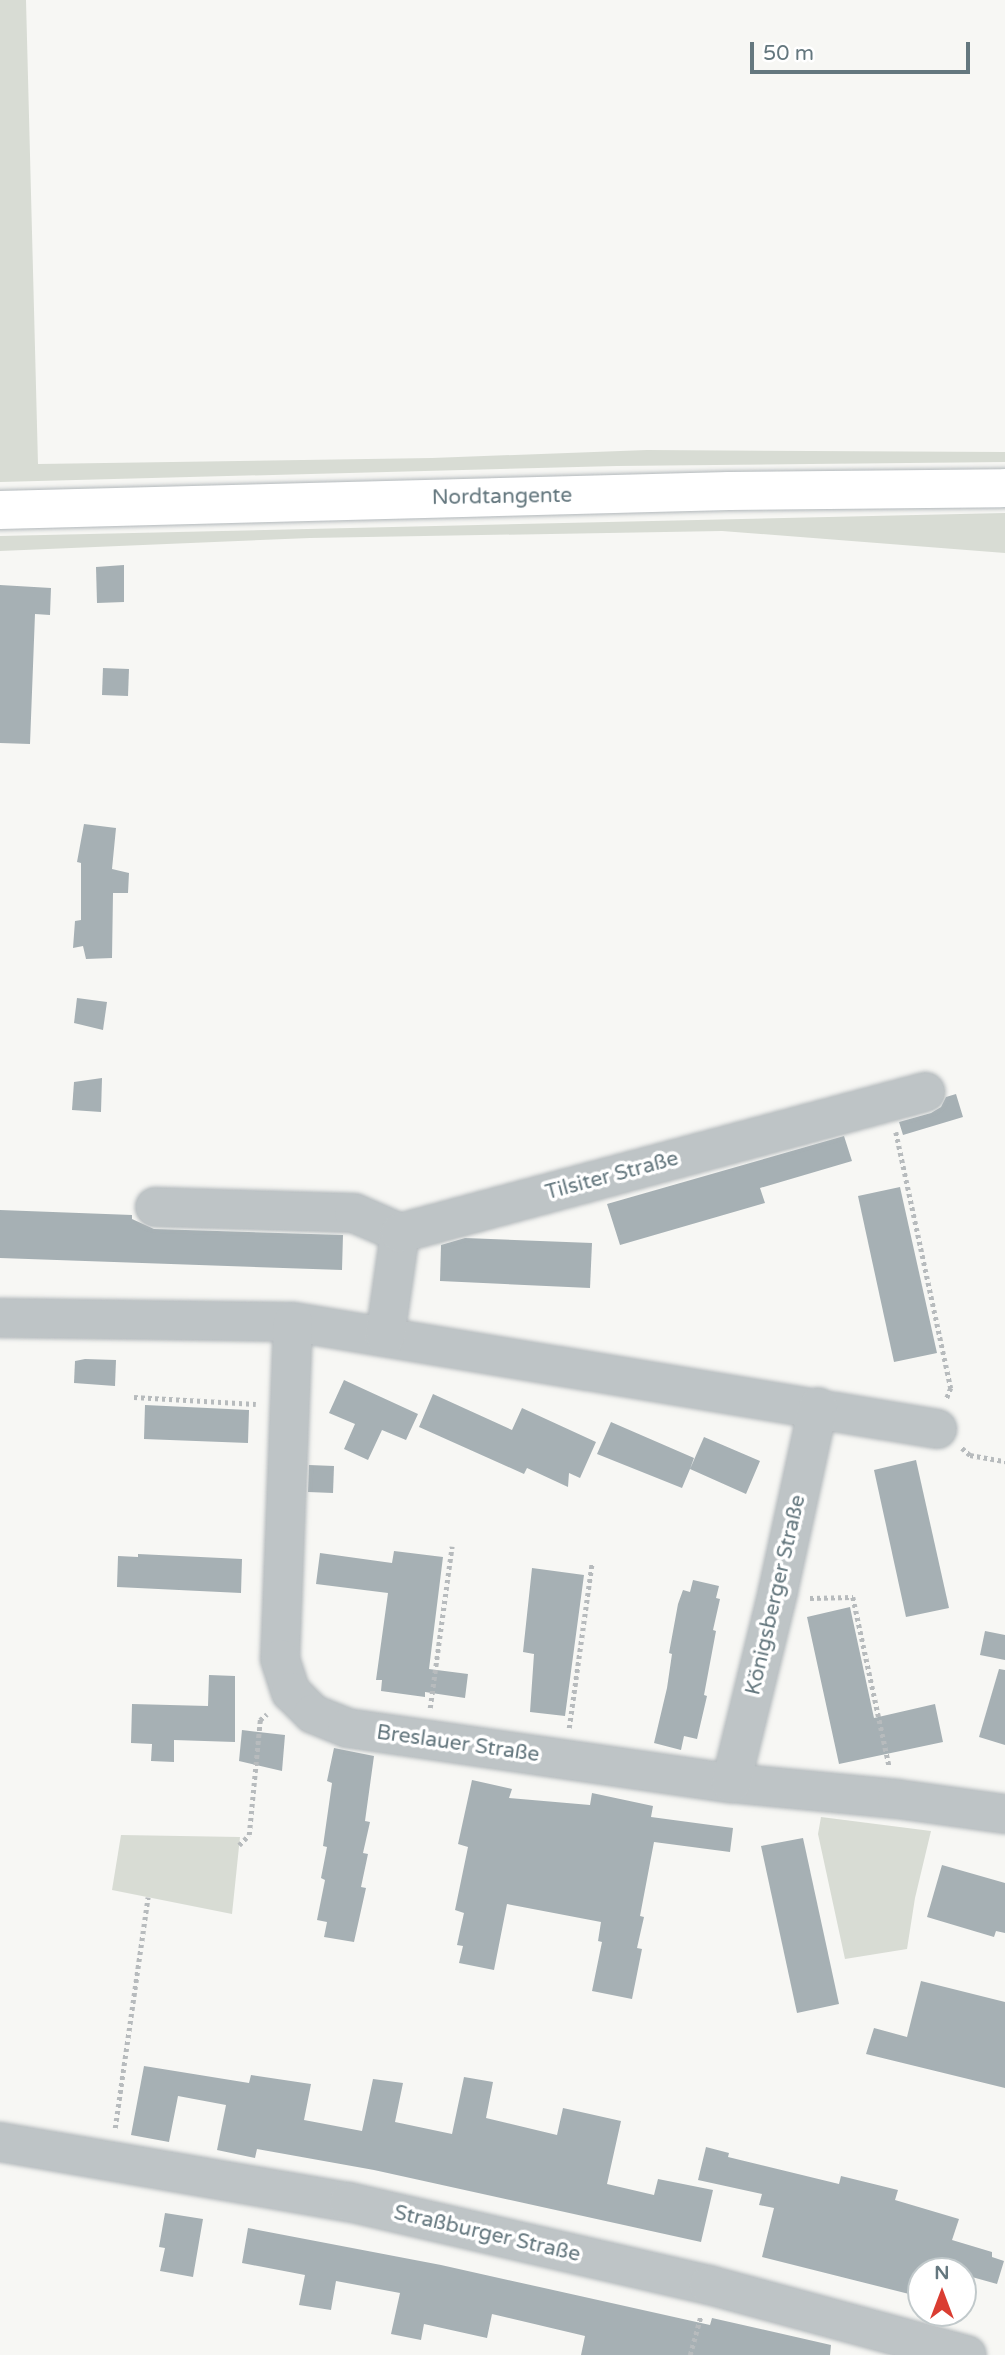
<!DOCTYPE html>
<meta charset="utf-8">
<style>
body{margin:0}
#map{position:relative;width:1005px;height:2355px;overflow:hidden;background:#f7f7f4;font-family:"Varela Round",sans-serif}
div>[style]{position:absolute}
.green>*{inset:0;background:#d8dcd4}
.building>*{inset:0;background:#a6b0b4}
.path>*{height:4.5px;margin-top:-2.25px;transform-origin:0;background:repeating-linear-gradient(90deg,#b7bbbd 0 3.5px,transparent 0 7px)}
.roads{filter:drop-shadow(0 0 2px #b2b8bb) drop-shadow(0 0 2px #b2b8bb)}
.minor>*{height:38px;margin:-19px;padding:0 19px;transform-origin:19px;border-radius:19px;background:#bec4c6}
.major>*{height:38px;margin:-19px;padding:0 19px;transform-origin:19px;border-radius:19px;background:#fff}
span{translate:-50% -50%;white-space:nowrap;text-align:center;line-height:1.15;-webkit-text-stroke:7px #fff;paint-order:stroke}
.street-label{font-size:21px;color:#64777e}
.north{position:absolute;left:907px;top:2257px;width:70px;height:70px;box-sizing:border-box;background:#fff;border:2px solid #c1c9cb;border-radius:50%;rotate:0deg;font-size:19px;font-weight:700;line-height:28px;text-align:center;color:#64777e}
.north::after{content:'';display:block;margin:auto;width:24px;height:32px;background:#da3d32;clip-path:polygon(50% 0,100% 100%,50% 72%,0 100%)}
.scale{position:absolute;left:750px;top:42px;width:220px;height:32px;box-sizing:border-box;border:4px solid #64777e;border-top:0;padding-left:9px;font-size:21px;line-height:24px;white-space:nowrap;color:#64777e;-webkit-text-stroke:5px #fff;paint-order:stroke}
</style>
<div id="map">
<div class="green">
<div style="clip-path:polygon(0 0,26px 0,38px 464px,432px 458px,647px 450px,1005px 452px,1005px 462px,617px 466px,0 482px)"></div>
<div style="clip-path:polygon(1005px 513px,1005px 553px,722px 531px,310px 538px,0 551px,0 536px)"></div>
<div style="clip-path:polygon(821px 1817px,931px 1831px,915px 1898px,907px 1949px,845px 1959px,818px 1834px)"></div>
<div style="clip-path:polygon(121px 1835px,240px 1837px,232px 1914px,112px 1890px)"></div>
</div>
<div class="building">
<div style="clip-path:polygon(124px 565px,124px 602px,97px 603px,96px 567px)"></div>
<div style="clip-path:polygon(0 585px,51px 588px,50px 615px,35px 614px,30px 744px,0 743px)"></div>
<div style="clip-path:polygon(103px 668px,129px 669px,128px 696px,102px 695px)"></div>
<div style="clip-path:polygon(84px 824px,116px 828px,112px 869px,129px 873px,128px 893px,113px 893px,112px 958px,86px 959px,83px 946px,73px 948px,75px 921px,81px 920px,81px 863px,77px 862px)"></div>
<div style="clip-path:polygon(77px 998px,107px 1002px,103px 1030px,74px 1023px)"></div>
<div style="clip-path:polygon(102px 1078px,101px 1112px,72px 1110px,74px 1082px)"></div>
<div style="clip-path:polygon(956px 1094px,963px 1117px,903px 1135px,899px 1122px,931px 1113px,941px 1107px,946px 1097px)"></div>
<div style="clip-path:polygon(844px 1136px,852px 1161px,760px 1188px,765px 1203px,620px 1245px,607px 1204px)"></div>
<div style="clip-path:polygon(900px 1187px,937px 1353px,894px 1362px,858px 1196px)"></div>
<div style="clip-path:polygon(0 1210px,132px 1215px,132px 1219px,154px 1229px,343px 1235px,342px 1270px,0 1258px)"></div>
<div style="clip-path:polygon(465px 1238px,592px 1243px,590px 1288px,440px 1281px,441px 1245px)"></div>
<div style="clip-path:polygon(85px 1359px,116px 1360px,115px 1386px,74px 1383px,75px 1361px)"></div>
<div style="clip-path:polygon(344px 1380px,418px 1414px,406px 1440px,382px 1430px,368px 1460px,344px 1449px,355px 1424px,329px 1413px)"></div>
<div style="clip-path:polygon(433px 1394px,512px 1430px,522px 1408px,596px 1442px,580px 1478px,569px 1473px,568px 1487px,527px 1468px,524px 1474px,419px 1427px)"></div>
<div style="clip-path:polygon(145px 1405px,249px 1410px,248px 1443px,144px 1439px)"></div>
<div style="clip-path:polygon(611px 1422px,694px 1458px,690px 1469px,704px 1437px,760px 1461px,746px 1494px,690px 1469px,682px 1488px,597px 1454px)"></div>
<div style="clip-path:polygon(916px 1460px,949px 1608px,906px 1617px,874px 1470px)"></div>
<div style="clip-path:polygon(309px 1465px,334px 1466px,333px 1493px,308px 1492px)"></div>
<div style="clip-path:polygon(394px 1551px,443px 1557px,429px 1669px,468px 1674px,465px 1698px,425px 1692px,425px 1697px,381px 1691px,382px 1680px,376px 1680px,388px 1593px,316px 1584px,320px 1553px,392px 1563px)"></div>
<div style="clip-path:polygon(138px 1554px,242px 1559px,241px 1593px,117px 1587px,118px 1556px,138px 1557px)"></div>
<div style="clip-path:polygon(532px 1568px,584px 1575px,565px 1716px,530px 1712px,534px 1654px,523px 1652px)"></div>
<div style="clip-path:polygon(693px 1580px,719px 1586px,716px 1598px,720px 1599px,713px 1630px,716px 1631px,704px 1695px,707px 1696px,697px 1739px,684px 1736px,681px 1750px,654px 1743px,667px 1688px,672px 1654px,669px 1653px,678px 1604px,683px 1590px,690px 1592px)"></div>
<div style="clip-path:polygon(850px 1607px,874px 1718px,935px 1704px,943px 1742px,839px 1764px,807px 1617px)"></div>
<div style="clip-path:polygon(985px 1631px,1005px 1635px,1005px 1660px,980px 1655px)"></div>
<div style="clip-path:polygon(999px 1669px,1005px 1670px,1005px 1745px,979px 1737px)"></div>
<div style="clip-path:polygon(209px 1675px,235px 1676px,235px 1742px,174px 1740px,174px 1762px,151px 1761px,152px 1744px,131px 1743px,132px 1704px,208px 1706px)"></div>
<div style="clip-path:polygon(242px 1730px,285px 1735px,282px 1771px,239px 1761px)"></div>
<div style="clip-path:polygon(334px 1748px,374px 1756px,365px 1821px,370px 1822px,363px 1853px,368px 1854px,361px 1887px,366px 1888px,354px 1942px,324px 1937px,327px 1922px,317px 1920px,325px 1880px,321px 1878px,327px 1847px,323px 1846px,332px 1783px,327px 1781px)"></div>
<div style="clip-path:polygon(472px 1780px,512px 1789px,509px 1798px,590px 1805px,592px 1793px,653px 1806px,651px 1817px,733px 1828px,730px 1852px,654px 1842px,640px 1916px,644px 1917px,637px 1948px,642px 1949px,632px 1999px,592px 1991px,602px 1942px,598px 1941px,601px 1922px,507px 1904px,494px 1970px,459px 1963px,463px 1946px,457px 1945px,464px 1913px,455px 1910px,468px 1847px,458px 1844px)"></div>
<div style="clip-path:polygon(803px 1838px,839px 2004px,797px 2013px,761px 1846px)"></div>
<div style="clip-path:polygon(942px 1865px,1005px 1883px,1005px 1933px,996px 1931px,994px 1937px,927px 1917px)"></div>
<div style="clip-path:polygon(921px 1981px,1005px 2002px,1005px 2088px,866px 2054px,874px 2028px,907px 2037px)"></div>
<div style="clip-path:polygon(144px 2066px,249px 2083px,251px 2075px,311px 2084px,304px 2120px,362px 2131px,373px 2079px,403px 2083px,395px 2122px,452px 2134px,464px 2077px,493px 2082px,486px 2118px,557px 2135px,563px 2108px,621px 2121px,607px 2184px,654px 2195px,658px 2179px,713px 2190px,701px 2242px,374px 2170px,257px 2149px,255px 2158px,217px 2150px,226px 2105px,178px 2096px,169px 2142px,131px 2135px)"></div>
<div style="clip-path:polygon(706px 2147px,729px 2153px,728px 2157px,839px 2184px,841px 2176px,898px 2190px,895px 2200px,959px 2219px,952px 2240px,992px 2252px,992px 2257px,1004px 2261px,997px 2284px,972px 2277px,967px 2292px,963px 2291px,963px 2271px,921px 2271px,921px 2297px,762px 2257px,774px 2208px,759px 2205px,762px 2194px,698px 2180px)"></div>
<div style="clip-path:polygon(165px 2213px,203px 2219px,193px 2277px,160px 2271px,165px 2248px,159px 2247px)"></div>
<div style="clip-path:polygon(248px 2228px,441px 2265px,710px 2325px,712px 2318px,831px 2345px,830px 2355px,581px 2355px,585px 2336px,492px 2314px,487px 2338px,424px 2324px,421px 2340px,391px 2334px,400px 2293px,336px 2281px,331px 2310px,299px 2305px,305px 2275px,242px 2263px)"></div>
</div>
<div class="path">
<div style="left:896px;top:1132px;width:262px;rotate:77.9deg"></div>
<div style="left:951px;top:1388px;width:11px;rotate:112deg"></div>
<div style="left:134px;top:1397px;width:122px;rotate:3.3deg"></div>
<div style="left:962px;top:1448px;width:11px;rotate:41deg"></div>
<div style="left:970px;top:1455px;width:36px;rotate:10deg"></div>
<div style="left:810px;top:1598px;width:43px;rotate:-1.3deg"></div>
<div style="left:853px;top:1597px;width:172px;rotate:77.9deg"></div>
<div style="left:430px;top:1708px;width:163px;rotate:-82.3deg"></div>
<div style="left:569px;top:1728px;width:167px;rotate:-82.1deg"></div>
<div style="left:239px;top:1845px;width:14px;rotate:-45deg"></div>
<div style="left:249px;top:1835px;width:116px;rotate:-84.5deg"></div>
<div style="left:260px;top:1720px;width:9px;rotate:-41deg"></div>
<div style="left:115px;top:2128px;width:233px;rotate:-81.9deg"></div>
<div style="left:690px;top:2355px;width:41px;rotate:-74.6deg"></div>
</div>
<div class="roads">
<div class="minor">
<div style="left:155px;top:1207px;width:199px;rotate:1.7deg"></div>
<div style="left:354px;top:1213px;width:50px;rotate:23.5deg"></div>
<div style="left:0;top:1318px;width:293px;rotate:0.8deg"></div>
<div style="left:293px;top:1322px;width:653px;rotate:9.43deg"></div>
<div style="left:293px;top:1322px;width:337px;rotate:92.2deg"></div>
<div style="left:280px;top:1659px;width:35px;rotate:72deg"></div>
<div style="left:291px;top:1692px;width:31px;rotate:45deg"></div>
<div style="left:313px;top:1714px;width:37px;rotate:22deg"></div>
<div style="left:347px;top:1728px;width:388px;rotate:8.2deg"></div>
<div style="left:731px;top:1783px;width:167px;rotate:5.5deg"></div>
<div style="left:897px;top:1799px;width:109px;rotate:7.9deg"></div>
<div style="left:385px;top:1337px;width:105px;rotate:-81.8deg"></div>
<div style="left:400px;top:1233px;width:544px;rotate:-15.03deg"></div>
<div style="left:731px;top:1783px;width:198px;rotate:-76.2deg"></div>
<div style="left:778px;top:1591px;width:188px;rotate:-77.7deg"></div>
<div style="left:0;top:2142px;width:354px;rotate:9.8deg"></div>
<div style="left:349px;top:2202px;width:369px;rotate:13deg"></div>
<div style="left:709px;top:2285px;width:267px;rotate:15.2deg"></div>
</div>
<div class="major">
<div style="left:0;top:510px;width:729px;rotate:-1.49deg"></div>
<div style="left:729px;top:491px;width:276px;rotate:-0.6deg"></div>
</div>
</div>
<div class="street-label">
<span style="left:502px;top:497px;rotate:-1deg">Nordtangente</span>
<span style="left:612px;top:1176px;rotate:-15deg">Tilsiter Straße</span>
<span style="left:776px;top:1595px;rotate:-77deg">Königsberger Straße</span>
<span style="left:458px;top:1744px;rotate:8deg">Breslauer Straße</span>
<span style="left:487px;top:2234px;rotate:13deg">Straßburger Straße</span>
</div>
<div class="north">N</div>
<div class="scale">50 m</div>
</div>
